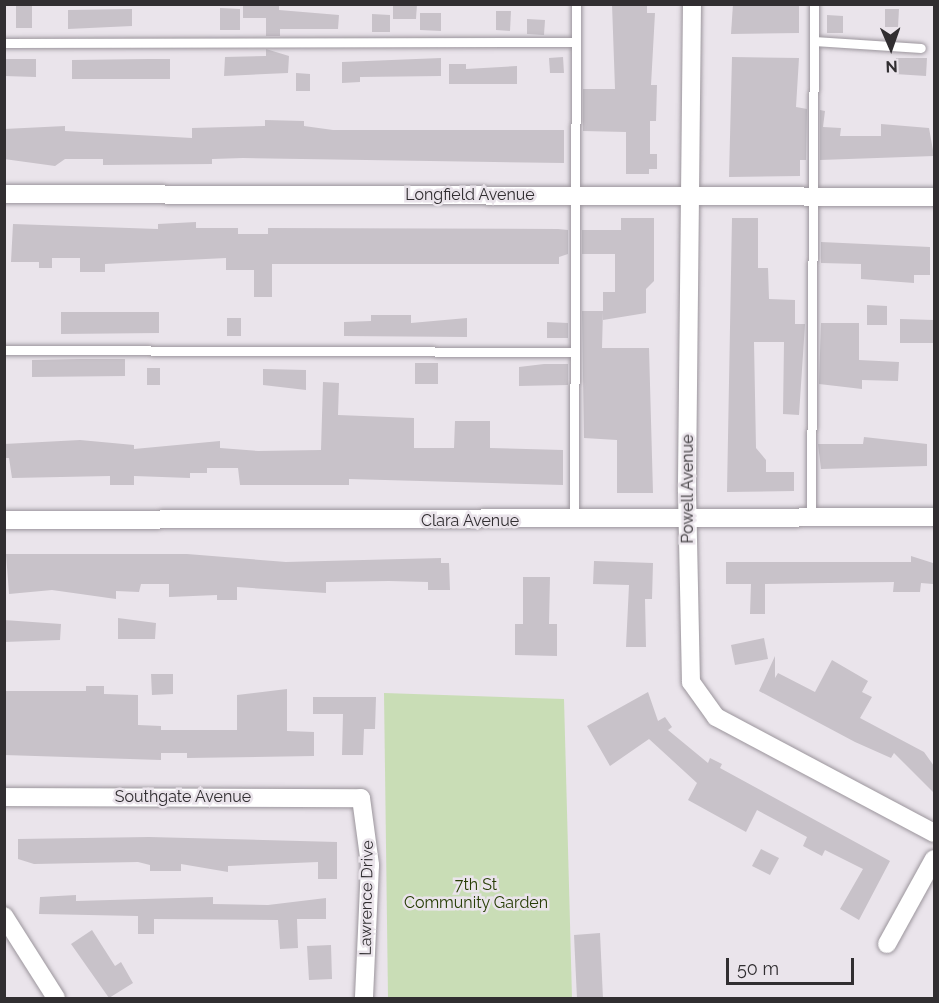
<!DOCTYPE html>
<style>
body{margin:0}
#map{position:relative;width:939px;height:1003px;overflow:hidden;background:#eae4eb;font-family:Raleway,sans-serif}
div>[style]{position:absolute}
.green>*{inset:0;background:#c9ddb6}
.building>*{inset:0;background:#c8c2c9}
.roads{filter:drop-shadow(0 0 2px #9b959c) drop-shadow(0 0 2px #9b959c)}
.service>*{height:9px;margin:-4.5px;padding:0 4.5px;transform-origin:4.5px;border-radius:4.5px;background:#fff}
.minor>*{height:18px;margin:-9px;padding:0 9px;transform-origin:9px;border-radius:9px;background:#fff}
span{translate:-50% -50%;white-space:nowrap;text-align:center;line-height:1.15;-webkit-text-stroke:5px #eae4eb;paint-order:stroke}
.street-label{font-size:16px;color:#312e31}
.park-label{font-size:16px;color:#273d05}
.frame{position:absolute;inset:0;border:6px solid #312e31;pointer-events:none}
.north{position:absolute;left:861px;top:18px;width:60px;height:60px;-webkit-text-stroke:4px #eae4eb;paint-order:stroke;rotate:178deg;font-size:16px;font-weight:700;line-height:24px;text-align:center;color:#312e31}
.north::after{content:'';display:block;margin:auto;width:21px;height:27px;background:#312e31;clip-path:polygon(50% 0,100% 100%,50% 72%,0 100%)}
.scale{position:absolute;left:726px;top:958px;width:128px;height:27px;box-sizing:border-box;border:3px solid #312e31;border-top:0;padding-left:8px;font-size:18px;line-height:21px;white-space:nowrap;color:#312e31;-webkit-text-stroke:4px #eae4eb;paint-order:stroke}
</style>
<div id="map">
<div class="green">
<div style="clip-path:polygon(384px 693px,564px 699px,572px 998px,388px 998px)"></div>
</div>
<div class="building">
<div style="clip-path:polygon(16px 4px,32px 4px,32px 28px,16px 28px)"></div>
<div style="clip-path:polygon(279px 4px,279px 10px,339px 15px,338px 29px,280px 29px,280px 36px,266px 36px,266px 18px,243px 18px,243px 5px)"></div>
<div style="clip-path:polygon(393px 4px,417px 4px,416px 19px,393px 19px)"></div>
<div style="clip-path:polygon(612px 4px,647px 4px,647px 13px,655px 13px,651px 85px,657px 85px,656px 121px,650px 121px,650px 154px,657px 154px,657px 169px,649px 169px,649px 174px,626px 174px,626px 132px,583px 131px,583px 89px,615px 89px)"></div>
<div style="clip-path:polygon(733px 4px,799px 4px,799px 33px,731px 34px)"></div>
<div style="clip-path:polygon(220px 8px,240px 9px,240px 30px,220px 30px)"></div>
<div style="clip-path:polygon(132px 9px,132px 26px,68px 29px,68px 10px)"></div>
<div style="clip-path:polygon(885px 9px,899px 9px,898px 27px,885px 27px)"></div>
<div style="clip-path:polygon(496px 11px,511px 11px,510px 31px,496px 30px)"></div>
<div style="clip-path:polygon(420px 13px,441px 13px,441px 31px,420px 30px)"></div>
<div style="clip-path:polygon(372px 14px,390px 15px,390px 32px,372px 32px)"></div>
<div style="clip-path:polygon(827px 15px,843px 16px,843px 33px,827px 33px)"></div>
<div style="clip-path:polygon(527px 19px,545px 20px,544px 35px,527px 34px)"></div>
<div style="clip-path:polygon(266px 49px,289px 56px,288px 73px,224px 76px,225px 57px,266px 56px)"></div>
<div style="clip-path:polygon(563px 57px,564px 73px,550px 73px,549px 58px)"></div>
<div style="clip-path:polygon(732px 57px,799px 58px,796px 107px,807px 109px,806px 160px,800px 160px,800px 176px,729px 177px)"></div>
<div style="clip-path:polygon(441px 58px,441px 76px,360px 77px,360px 82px,342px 83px,342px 62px)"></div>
<div style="clip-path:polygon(896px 58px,927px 58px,926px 76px,895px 74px)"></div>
<div style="clip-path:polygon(4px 59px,36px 59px,36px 77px,4px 76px)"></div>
<div style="clip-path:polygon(149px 59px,170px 59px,170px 79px,72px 79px,72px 60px)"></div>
<div style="clip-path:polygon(449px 64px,466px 64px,466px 69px,517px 66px,517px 84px,449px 84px)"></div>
<div style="clip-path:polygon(296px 73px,310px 74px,310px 91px,296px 91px)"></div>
<div style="clip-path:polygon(820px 110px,825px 111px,823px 127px,841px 128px,840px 136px,881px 136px,881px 124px,929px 128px,934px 156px,820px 160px)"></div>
<div style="clip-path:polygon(265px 120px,304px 121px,304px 126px,333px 130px,564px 130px,564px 163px,243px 158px,212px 159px,212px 164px,103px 165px,103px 159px,65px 159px,55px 166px,4px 159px,4px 129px,65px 126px,65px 131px,192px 138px,192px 128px,265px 126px)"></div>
<div style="clip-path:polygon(621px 218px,654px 218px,654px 281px,646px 289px,646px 313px,603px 320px,603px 292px,615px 292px,615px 254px,582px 254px,582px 230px,621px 230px)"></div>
<div style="clip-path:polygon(732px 218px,758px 218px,758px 268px,768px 268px,769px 299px,795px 300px,795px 324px,805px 324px,799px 415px,783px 414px,784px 342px,754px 342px,756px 448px,766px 460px,766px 472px,794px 472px,794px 491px,727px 492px)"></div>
<div style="clip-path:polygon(196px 222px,196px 228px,238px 228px,238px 234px,268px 234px,268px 228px,558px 229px,568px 230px,568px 254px,559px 257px,559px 264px,272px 264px,272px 297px,254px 297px,254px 270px,226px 270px,226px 258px,105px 264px,105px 272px,80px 272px,80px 258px,52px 258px,52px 268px,39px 268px,39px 262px,11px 262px,13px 224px,158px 229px,158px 224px)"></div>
<div style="clip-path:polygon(821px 242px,930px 247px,930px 275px,914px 275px,914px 283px,861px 279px,861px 264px,821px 263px)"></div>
<div style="clip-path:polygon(867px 305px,887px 306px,887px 325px,867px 325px)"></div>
<div style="clip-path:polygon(582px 311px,603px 311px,602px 348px,649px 348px,653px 493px,617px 493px,617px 440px,584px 438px)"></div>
<div style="clip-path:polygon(61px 312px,159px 312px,159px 333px,61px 334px)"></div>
<div style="clip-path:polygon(371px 315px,411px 315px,411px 323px,467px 318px,467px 337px,344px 336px,344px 322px,371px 321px)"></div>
<div style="clip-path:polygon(227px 318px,241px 318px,241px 336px,227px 336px)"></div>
<div style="clip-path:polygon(900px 319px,934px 320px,934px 343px,900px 343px)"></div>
<div style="clip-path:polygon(547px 322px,568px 323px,568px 338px,547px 338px)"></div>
<div style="clip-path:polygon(821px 323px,859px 323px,859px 360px,899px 362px,898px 381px,862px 380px,862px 389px,819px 384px)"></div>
<div style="clip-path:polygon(80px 359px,125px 359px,125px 376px,32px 377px,32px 360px)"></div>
<div style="clip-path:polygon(415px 363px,438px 363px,438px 384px,415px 384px)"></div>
<div style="clip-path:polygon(544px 364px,568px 364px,568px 385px,519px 386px,519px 367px)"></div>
<div style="clip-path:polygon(147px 368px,160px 368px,160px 385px,147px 385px)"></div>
<div style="clip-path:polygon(263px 369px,306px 370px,306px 390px,263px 385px)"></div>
<div style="clip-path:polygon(323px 382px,339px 383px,338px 415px,414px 418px,414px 448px,454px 448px,455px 421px,490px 421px,490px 448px,563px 450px,563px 485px,349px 479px,349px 485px,240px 485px,238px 468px,207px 468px,207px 473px,190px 473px,190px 478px,134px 476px,134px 485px,110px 485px,110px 476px,12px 478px,9px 458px,4px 458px,4px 444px,80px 440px,134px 445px,134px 449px,220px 441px,220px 448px,258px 451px,321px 450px)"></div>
<div style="clip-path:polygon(864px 437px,927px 444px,927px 466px,821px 469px,818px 444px,863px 444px)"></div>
<div style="clip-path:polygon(6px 554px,187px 554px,286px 562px,441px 558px,441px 563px,449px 563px,450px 590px,428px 590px,428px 582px,389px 581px,326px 582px,326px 593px,237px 587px,237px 600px,217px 600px,217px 595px,169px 597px,169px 584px,141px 584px,139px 592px,116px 591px,116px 599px,52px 590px,9px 594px)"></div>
<div style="clip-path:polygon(911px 556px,933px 563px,933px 584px,921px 583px,920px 592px,893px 592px,894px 582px,765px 584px,765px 614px,750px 614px,751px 584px,726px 584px,726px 562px,911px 562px)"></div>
<div style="clip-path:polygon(594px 561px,653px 563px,652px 599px,645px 599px,646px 647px,626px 647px,629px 585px,593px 584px)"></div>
<div style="clip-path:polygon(523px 577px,550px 577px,549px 624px,557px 624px,557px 656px,515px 655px,515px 624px,523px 624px)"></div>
<div style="clip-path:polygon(118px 618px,156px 623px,155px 639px,118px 639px)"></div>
<div style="clip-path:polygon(4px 620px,61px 624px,60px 640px,4px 642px)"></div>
<div style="clip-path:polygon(764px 638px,768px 659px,735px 665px,731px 645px)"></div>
<div style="clip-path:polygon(775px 656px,775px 678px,778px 673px,815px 692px,832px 660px,868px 681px,862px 692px,872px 697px,860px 718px,924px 752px,934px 766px,934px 793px,894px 753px,891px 758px,855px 742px,759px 691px)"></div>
<div style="clip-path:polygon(151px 674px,173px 674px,173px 694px,152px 695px)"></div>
<div style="clip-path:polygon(86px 686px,104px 686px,104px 694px,138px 695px,138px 725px,161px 726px,161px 730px,237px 730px,237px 695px,287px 689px,287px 731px,314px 732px,314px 756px,187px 758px,187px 753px,161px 753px,161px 760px,4px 755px,6px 691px,86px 691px)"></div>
<div style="clip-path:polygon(648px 692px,658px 721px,665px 717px,672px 727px,668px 730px,708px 763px,710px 758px,722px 764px,720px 768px,890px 861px,859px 920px,840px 909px,863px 869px,825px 850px,822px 856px,803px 846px,807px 837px,757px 810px,746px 832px,688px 800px,697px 783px,649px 739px,610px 766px,587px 726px)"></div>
<div style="clip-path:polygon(313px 697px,376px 697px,375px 729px,364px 729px,363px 755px,342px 755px,343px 714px,313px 714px)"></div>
<div style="clip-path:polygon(149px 837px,337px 842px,337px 879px,318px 879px,318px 862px,228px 866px,228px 872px,181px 864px,181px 871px,150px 871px,150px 865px,138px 862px,34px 864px,18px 859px,18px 839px)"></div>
<div style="clip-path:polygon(761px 849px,779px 858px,770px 875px,752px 866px)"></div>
<div style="clip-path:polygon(76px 895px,76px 901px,213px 897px,213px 904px,268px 905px,326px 898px,326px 919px,297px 919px,298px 948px,280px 949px,278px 920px,154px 919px,154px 934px,138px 934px,138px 916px,39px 914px,40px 897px)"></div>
<div style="clip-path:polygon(92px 930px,115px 966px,121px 962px,133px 983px,109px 998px,71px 944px)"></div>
<div style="clip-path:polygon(600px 933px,603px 999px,577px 999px,574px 935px)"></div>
<div style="clip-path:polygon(331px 945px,332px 979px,309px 980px,307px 946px)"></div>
</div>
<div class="roads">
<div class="service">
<div style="left:814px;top:41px;width:107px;rotate:3.7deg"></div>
<div style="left:4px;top:43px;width:571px;rotate:-0.1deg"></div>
<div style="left:4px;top:350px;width:571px;rotate:0.2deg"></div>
<div style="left:811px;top:516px;width:512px;rotate:-89.66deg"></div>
<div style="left:574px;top:520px;width:516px;rotate:-89.78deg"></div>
</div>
<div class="minor">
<div style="left:692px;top:4px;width:488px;rotate:90.6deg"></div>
<div style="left:687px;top:492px;width:190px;rotate:88.8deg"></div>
<div style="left:691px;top:682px;width:43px;rotate:54.5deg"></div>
<div style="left:716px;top:717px;width:247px;rotate:28deg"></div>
<div style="left:4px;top:194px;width:930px;rotate:0.18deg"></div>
<div style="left:4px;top:520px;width:930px;rotate:-0.18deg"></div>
<div style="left:4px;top:797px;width:357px;rotate:0.2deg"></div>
<div style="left:361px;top:798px;width:68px;rotate:82.3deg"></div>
<div style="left:370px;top:865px;width:133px;rotate:92.6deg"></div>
<div style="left:4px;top:916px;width:97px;rotate:57.6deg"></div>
<div style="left:887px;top:944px;width:97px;rotate:-61.1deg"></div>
</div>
</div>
<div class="street-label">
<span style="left:470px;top:195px">Longfield Avenue</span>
<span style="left:688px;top:489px;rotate:-90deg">Powell Avenue</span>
<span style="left:470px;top:521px">Clara Avenue</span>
<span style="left:183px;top:797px">Southgate Avenue</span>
<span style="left:367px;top:898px;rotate:-89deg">Lawrence Drive</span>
</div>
<div class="park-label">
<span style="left:476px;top:894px">7th St<br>Community Garden</span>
</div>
<div class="frame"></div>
<div class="north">N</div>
<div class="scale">50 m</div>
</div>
